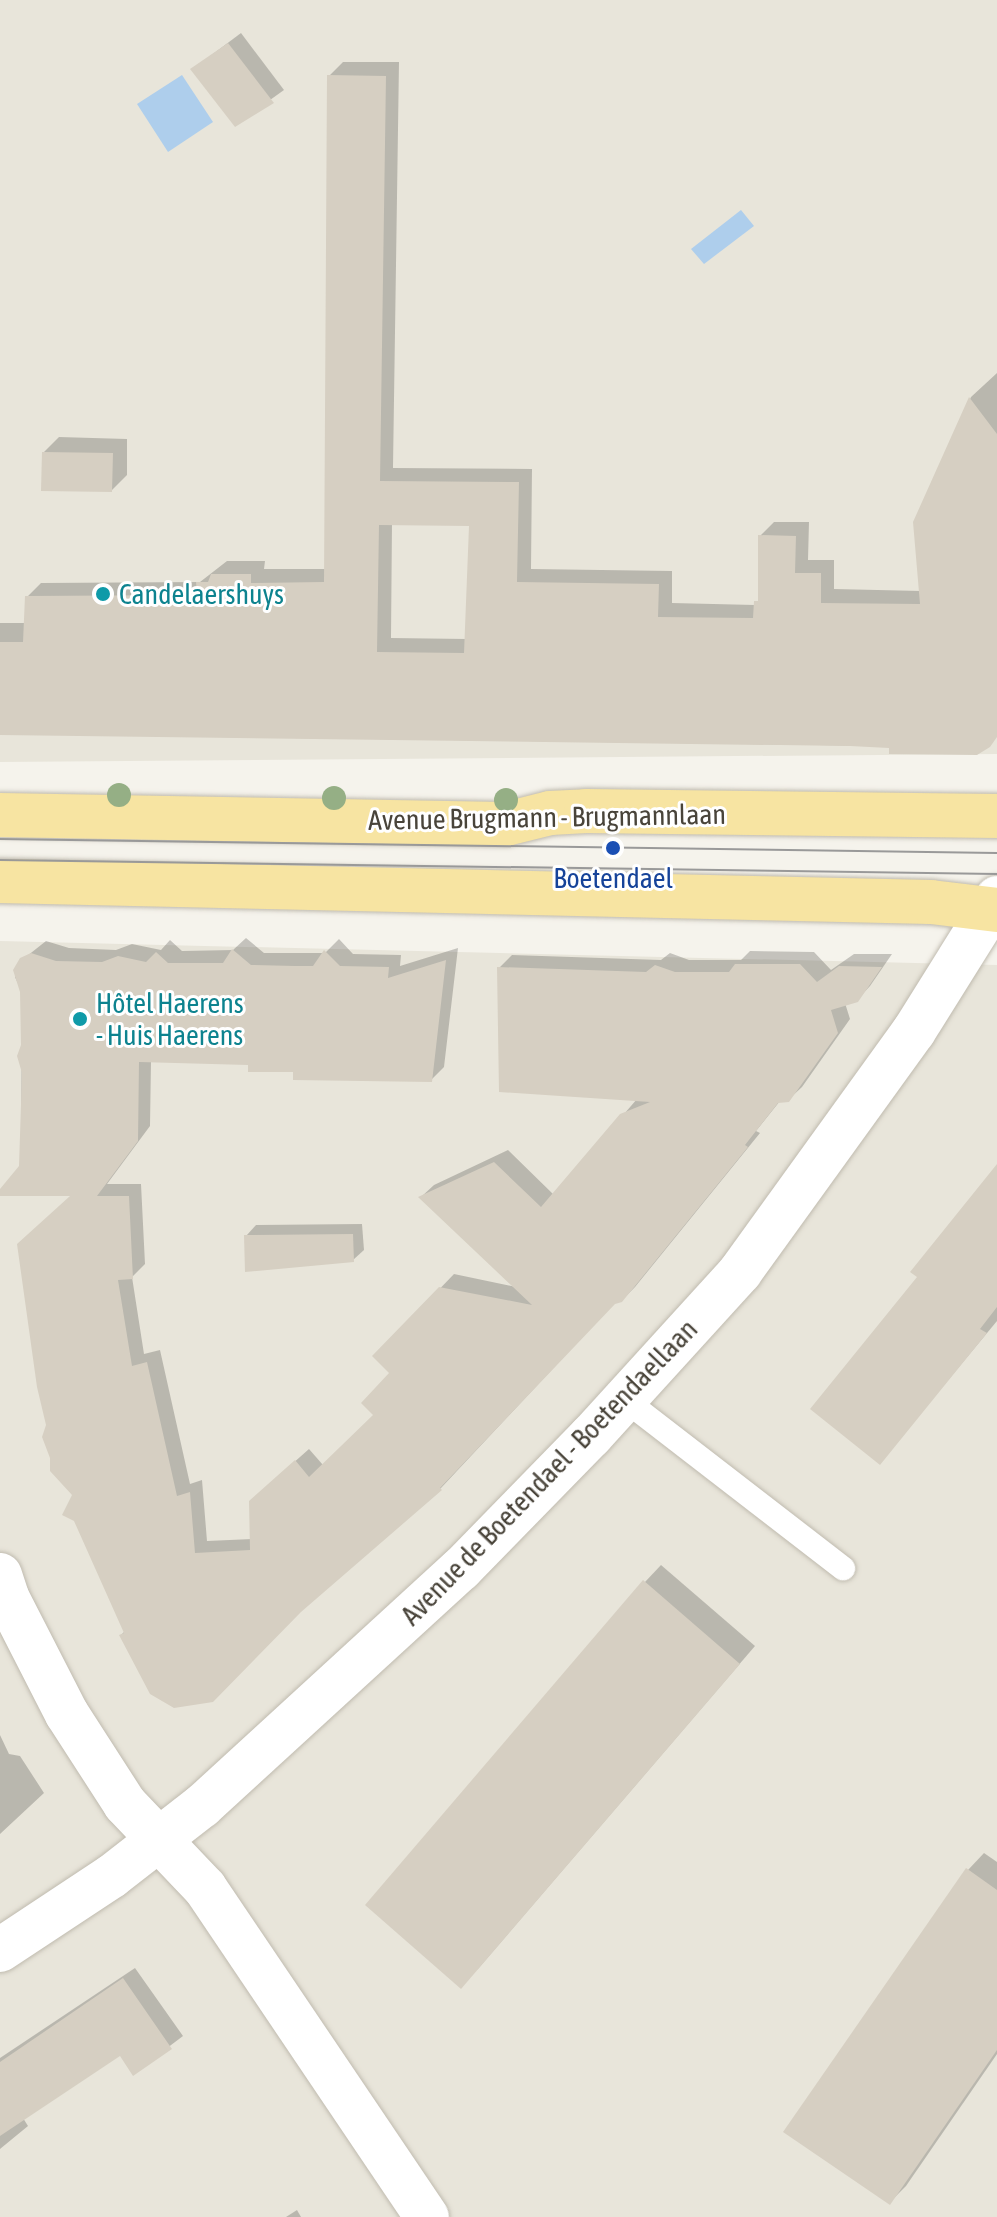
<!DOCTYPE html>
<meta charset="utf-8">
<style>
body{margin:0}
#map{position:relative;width:997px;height:2217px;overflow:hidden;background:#f5f3ec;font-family:"Asap Condensed",sans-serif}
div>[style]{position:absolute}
.residential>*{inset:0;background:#e8e5da}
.water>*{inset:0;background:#aeceec}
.shadow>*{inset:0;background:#0003}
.building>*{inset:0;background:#d6cfc2}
.roads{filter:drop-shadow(0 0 2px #c0bbaf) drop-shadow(0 0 2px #c0bbaf)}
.lane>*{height:24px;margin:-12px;padding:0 12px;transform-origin:12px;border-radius:12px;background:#fff}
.street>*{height:44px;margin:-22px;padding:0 22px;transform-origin:22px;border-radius:22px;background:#fff}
.primary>*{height:44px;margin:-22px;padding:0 22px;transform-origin:22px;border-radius:22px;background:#f7e4a2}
.tram>*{height:2px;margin:-1px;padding:0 1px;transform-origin:1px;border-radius:1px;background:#999}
.trees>*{width:24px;height:24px;margin:-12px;border-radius:50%;background:#95af85}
.dots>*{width:22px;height:22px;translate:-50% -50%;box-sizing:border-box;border:4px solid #fff;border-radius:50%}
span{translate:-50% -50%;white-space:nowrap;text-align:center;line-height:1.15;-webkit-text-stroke:6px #fff;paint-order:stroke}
.culture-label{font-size:28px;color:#0d838f}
.left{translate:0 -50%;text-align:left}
.street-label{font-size:28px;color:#49443a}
.transit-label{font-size:28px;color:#164399}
</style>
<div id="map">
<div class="residential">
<div style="clip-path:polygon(0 0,997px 0,997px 754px,0 762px)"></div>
<div style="clip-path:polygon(0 941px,997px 965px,997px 2217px,0 2217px)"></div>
</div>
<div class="water">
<div style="clip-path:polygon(182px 75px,213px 122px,168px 152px,137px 104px)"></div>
<div style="clip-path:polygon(741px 210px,754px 226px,704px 264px,691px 249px)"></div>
</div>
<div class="shadow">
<div style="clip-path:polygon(241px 33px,284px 90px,235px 125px,193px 69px)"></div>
<div style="clip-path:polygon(evenodd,343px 62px,399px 62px,393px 468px,532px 469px,531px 569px,672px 571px,672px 603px,755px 605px,760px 598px,760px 536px,774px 522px,809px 522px,808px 560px,834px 560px,834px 589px,921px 591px,915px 523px,971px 397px,997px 373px,997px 736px,891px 746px,0 734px,0 623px,26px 623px,27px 597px,41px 583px,200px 582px,227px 561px,265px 561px,264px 569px,327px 569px,329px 76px,343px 62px,392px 523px,471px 524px,467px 639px,391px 638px,392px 523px)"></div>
<div style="clip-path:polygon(59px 437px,127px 439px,127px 475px,112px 490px,44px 452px)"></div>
<div style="clip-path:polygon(246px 938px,264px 953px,325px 953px,339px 939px,353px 954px,401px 955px,400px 966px,458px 948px,444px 1067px,431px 1080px,295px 1070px,250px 1063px,151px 1061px,150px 1126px,107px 1184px,141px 1184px,145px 1264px,132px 1277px,144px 1354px,160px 1350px,190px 1484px,202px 1480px,207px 1541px,252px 1539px,265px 1488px,309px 1449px,323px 1465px,376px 1415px,392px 1373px,375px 1356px,454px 1274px,516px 1287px,421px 1197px,434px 1185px,508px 1150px,554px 1195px,637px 1099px,499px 968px,512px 955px,661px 960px,670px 953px,689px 960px,741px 960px,750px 951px,814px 952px,831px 970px,854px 954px,892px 954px,870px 986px,857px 1000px,845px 1003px,850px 1019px,802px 1087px,788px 1100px,780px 1101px,756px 1131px,760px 1133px,635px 1287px,621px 1301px,615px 1302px,441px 1488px,301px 1608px,121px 1635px,125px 1631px,48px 1425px,74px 1194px,0 1194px,21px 1167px,22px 992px,15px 977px,22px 960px,46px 941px,69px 948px,116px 950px,132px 944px,161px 950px,170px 940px,182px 951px,233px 950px)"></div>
<div style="clip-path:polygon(997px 1167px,997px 1321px,880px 1462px,920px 1276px)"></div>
<div style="clip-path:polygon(362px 1224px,364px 1250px,353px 1260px,246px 1236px,256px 1225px)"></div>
<div style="clip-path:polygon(661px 1565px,755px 1646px,477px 1970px,645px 1582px)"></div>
<div style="clip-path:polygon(0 1735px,9px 1754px,20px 1756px,44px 1793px,0 1834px)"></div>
<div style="clip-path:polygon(984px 1853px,997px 1862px,997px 2054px,906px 2186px,890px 2202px,968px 1870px)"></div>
<div style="clip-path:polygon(135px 1968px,183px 2036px,134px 2073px,120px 2054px,23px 2118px,28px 2126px,0 2149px,0 2058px)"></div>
<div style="clip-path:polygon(297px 2210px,301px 2217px,286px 2217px)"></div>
</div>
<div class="building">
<div style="clip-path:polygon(228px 43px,274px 103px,235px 127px,190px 69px)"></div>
<div style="clip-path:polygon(evenodd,327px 75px,386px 76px,380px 481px,519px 482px,517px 582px,659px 584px,658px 617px,753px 618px,754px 601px,758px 601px,758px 535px,796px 536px,795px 573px,821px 573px,821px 603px,920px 604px,913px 522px,969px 397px,997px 434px,997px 737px,990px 747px,977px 755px,889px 754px,889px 748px,850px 746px,0 735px,0 642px,23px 642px,25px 596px,197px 595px,196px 582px,208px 582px,211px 574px,251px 574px,251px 583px,324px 582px,327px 75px,379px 525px,469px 526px,464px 653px,377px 652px,379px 525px)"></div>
<div style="clip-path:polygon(42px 452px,113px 453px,112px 492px,41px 491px)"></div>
<div style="clip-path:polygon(232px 949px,251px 965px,295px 966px,313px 966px,324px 950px,340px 966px,389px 967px,388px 978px,446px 960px,432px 1082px,293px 1080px,293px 1072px,248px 1072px,248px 1065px,139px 1062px,138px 1141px,97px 1196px,129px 1196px,133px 1279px,118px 1280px,132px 1366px,147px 1362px,177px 1496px,190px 1492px,195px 1553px,250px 1550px,249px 1501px,295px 1460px,309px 1477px,373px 1415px,361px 1403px,389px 1373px,372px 1356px,439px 1287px,532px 1305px,418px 1197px,494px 1162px,541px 1207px,620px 1114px,650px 1102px,499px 1092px,497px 967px,646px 972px,655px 965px,675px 972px,729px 972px,735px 964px,800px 964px,817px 982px,839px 966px,882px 967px,858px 1002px,831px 1010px,838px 1033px,789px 1102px,778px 1103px,745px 1145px,748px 1147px,622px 1302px,615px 1304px,440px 1488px,442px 1490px,301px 1612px,213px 1702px,174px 1708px,150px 1694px,119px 1635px,124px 1633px,74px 1521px,62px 1515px,72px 1495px,50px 1471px,50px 1458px,42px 1437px,46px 1425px,37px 1387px,17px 1244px,70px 1196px,88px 1196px,0 1196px,0 1189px,19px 1166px,22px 1073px,17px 1056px,21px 1045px,20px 992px,13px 970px,20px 958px,31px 953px,56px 961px,102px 962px,118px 956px,146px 962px,156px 952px,168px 963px,223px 963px)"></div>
<div style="clip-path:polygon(997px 1164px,997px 1307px,980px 1329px,987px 1333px,880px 1465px,810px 1409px,917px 1277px,910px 1272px)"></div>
<div style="clip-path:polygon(353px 1234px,354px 1262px,245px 1272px,244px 1235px)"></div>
<div style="clip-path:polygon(643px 1580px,740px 1664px,461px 1989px,365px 1905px)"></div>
<div style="clip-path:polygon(966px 1868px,997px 1890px,997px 2050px,890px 2205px,783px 2132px)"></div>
<div style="clip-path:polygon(123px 1978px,172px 2049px,133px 2076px,120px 2056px,0 2136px,0 2062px)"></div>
</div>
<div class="roads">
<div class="lane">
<div style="left:624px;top:1399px;width:277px;rotate:37.7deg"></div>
</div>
<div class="street">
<div style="left:0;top:1575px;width:23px;rotate:72deg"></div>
<div style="left:7px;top:1597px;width:131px;rotate:62.9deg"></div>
<div style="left:67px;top:1714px;width:107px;rotate:57.2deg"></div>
<div style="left:125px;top:1804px;width:116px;rotate:46.4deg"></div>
<div style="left:205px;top:1888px;width:397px;rotate:56deg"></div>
<div style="left:0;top:1950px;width:134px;rotate:-33.5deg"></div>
<div style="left:112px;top:1876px;width:114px;rotate:-37.9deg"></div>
<div style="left:202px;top:1806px;width:351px;rotate:-42.5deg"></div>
<div style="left:461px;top:1569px;width:186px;rotate:-45.7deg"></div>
<div style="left:591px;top:1436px;width:222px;rotate:-47.7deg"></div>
<div style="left:740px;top:1272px;width:297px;rotate:-54.2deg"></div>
<div style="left:914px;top:1031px;width:157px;rotate:-58deg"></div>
</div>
<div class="primary">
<div style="left:0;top:815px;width:506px;rotate:1.02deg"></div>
<div style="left:506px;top:824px;width:45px;rotate:-14deg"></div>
<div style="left:550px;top:813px;width:36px;rotate:-3deg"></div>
<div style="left:586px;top:811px;width:411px;rotate:0.7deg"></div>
<div style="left:0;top:881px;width:931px;rotate:1.29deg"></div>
<div style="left:931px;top:902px;width:66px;rotate:6.9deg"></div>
</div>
</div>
<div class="tram">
<div style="left:0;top:839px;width:997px;rotate:0.8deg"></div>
<div style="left:0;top:860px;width:997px;rotate:0.8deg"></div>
</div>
<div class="trees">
<div style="left:119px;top:795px"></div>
<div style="left:334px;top:798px"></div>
<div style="left:506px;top:800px"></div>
</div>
<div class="dots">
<div style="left:103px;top:594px;background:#0f9aa8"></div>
<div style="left:613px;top:848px;background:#1a4fb4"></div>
<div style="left:80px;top:1019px;background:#0f9aa8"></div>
</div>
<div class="culture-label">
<span class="left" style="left:119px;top:594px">Candelaershuys</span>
<span class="left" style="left:96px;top:1019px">Hôtel Haerens<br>- Huis Haerens</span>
</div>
<div class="street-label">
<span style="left:547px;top:817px;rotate:-1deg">Avenue Brugmann - Brugmannlaan</span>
<span style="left:549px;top:1472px;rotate:-46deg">Avenue de Boetendael - Boetendaellaan</span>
</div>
<div class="transit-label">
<span style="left:613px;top:878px">Boetendael</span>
</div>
</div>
